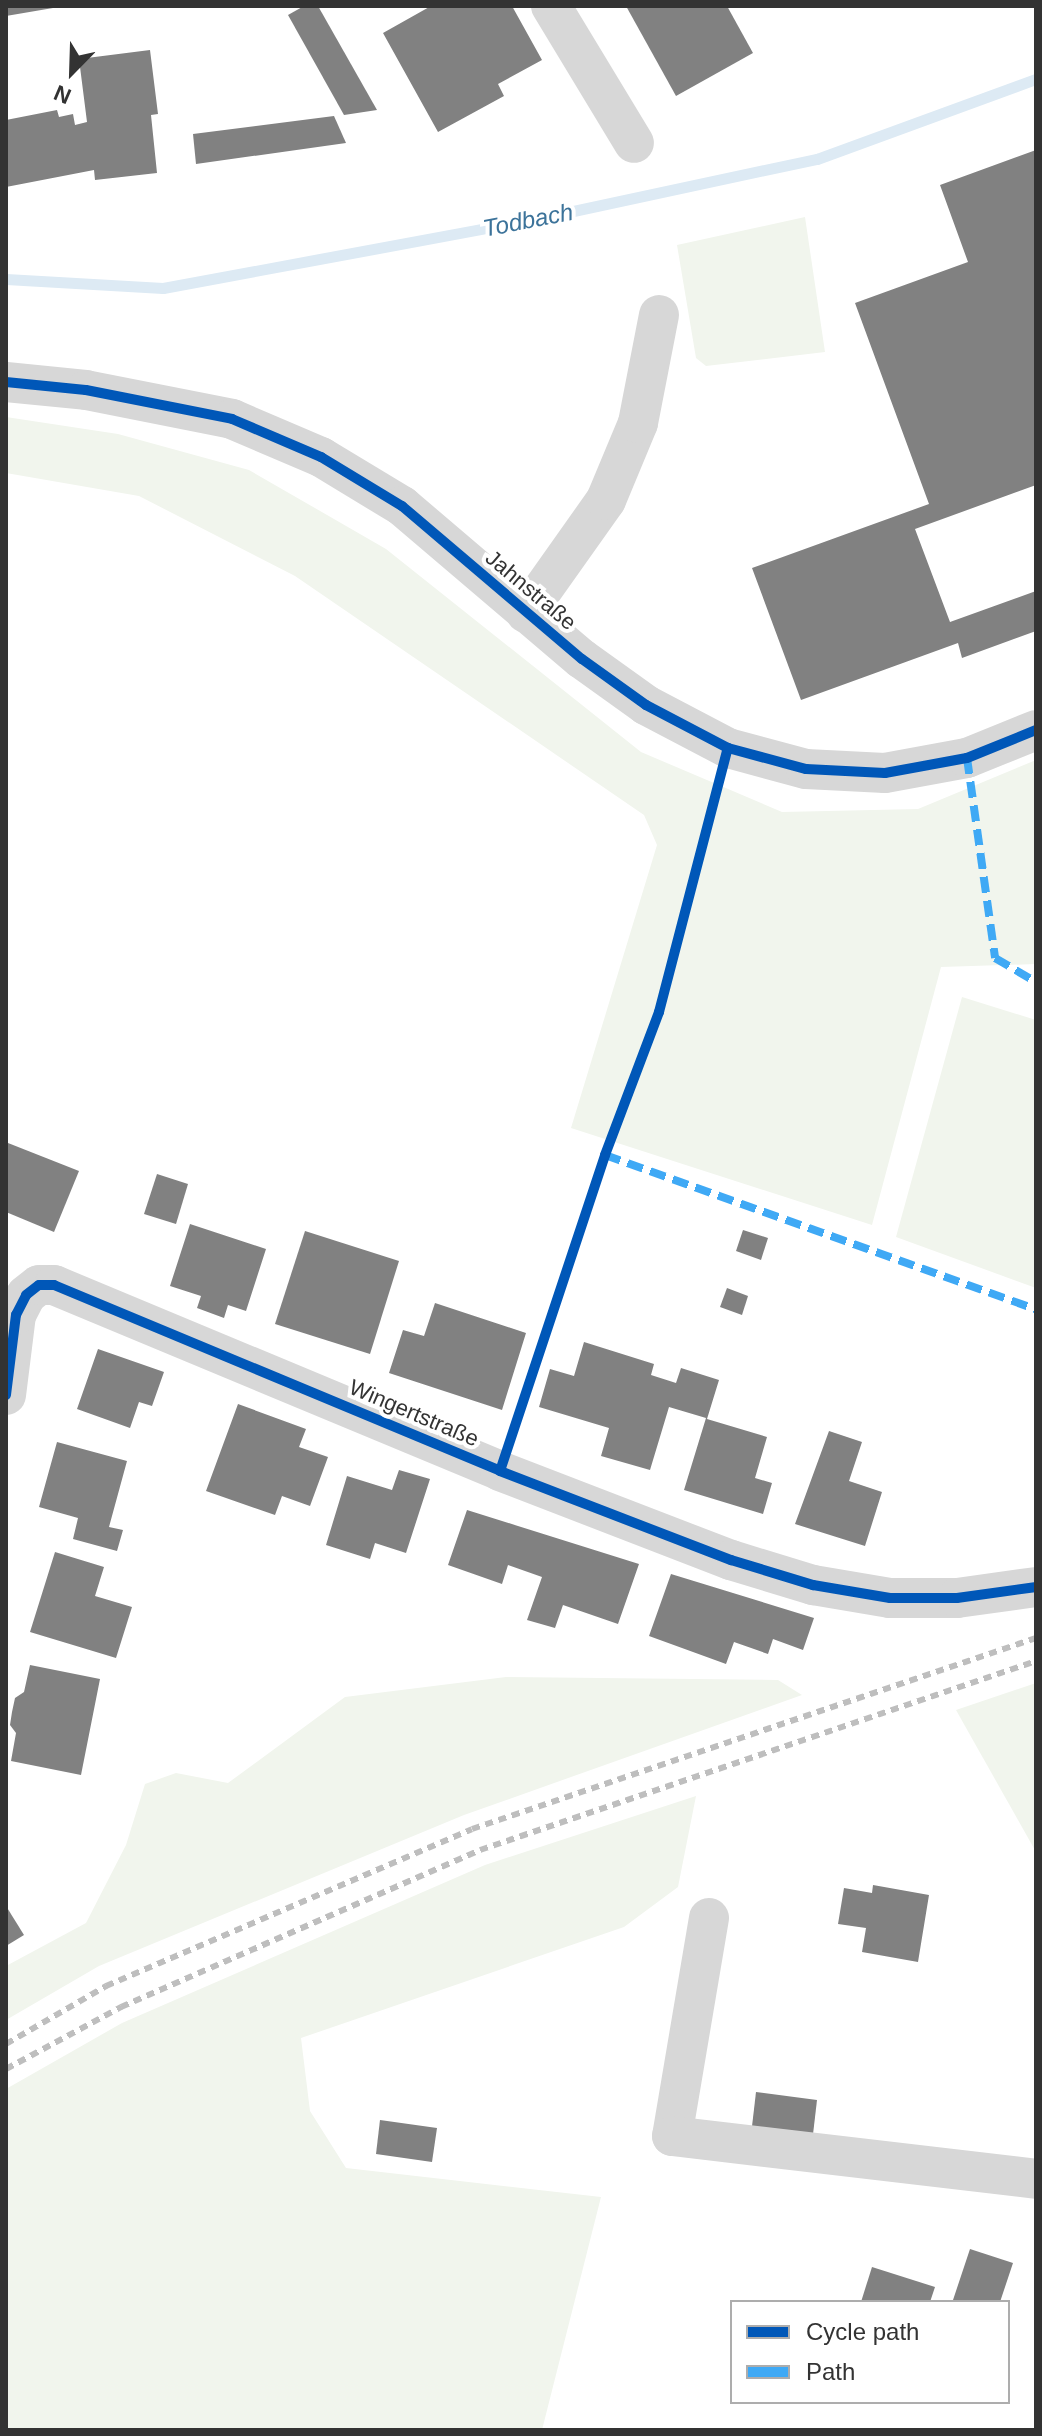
<!DOCTYPE html>
<meta charset="utf-8">
<style>
body{margin:0}
#map{position:relative;width:1042px;height:2436px;overflow:hidden;background:#fff;font-family:Helvetica,sans-serif}
div>[style]{position:absolute}
.green>*{inset:0;background:#f1f5ed}
.stream>*{height:11px;margin:-5.5px;padding:0 5.5px;transform-origin:5.5px;border-radius:5.5px;background:#ddeaf4}
.building>*{inset:0;background:#818181}
.minor>*{height:40px;margin:-20px;padding:0 20px;transform-origin:20px;border-radius:20px;background:#d7d7d7}
.rail>*{height:6px;margin-top:-3px;transform-origin:0;background:repeating-linear-gradient(90deg,#bebebe 0 8px,transparent 0 14px)}
.quiet>*{height:8px;margin-top:-4px;transform-origin:0;background:repeating-linear-gradient(90deg,#3fa9f5 0 16px,transparent 0 24px)}
.cycleway>*{height:10px;margin:-5px;padding:0 5px;transform-origin:5px;border-radius:5px;background:#0057b8}
span{translate:-50% -50%;white-space:nowrap;text-align:center;line-height:1.15;-webkit-text-stroke:8px #fff;paint-order:stroke}
.street-label{font-size:22px;color:#333}
.water-label{font-size:24px;color:#3c739a;font-style:italic}
.frame{position:absolute;inset:0;border:8px solid #333;pointer-events:none}
.legend{position:absolute;left:730px;top:2300px;width:280px;height:104px;box-sizing:border-box;background:#fff;border:2px solid #adadad;margin:0;padding:10px 14px;list-style:none;font-size:24px;color:#333}
.legend li{display:flex;align-items:center;gap:16px;height:40px}
.legend b{width:40px;border:2px solid #adadad}
.north{position:absolute;left:32px;top:32px;width:80px;height:80px;-webkit-text-stroke:6px #fff;paint-order:stroke;rotate:203deg;font-size:22px;font-weight:700;line-height:32px;text-align:center;color:#333}
.north::after{content:'';display:block;margin:auto;width:28px;height:36px;background:#333;clip-path:polygon(50% 0,100% 100%,50% 72%,0 100%)}
</style>
<div id="map">
<div class="green">
<div style="clip-path:polygon(805px 217px,825px 352px,706px 366px,696px 358px,677px 245px)"></div>
<div style="clip-path:polygon(6px 417px,118px 434px,249px 470px,386px 549px,641px 752px,782px 812px,918px 809px,1036px 760px,1036px 964px,941px 967px,872px 1225px,571px 1128px,657px 845px,644px 815px,295px 576px,139px 496px,6px 473px)"></div>
<div style="clip-path:polygon(962px 997px,1036px 1020px,1036px 1288px,896px 1237px)"></div>
<div style="clip-path:polygon(506px 1677px,778px 1680px,802px 1695px,464px 1815px,99px 1966px,6px 2020px,6px 1966px,86px 1923px,126px 1845px,145px 1784px,176px 1773px,228px 1783px,345px 1697px)"></div>
<div style="clip-path:polygon(1036px 1683px,1036px 1852px,956px 1710px)"></div>
<div style="clip-path:polygon(696px 1796px,678px 1887px,624px 1927px,301px 2038px,310px 2111px,346px 2168px,601px 2197px,542px 2430px,6px 2430px,6px 2089px,122px 2023px,485px 1865px)"></div>
</div>
<div class="stream">
<div style="left:6px;top:279px;width:157px;rotate:3.3deg"></div>
<div style="left:163px;top:288px;width:394px;rotate:-10.5deg"></div>
<div style="left:550px;top:216px;width:273px;rotate:-12.1deg"></div>
<div style="left:817px;top:159px;width:233px;rotate:-20.1deg"></div>
</div>
<div class="building">
<div style="clip-path:polygon(6px 6px,53px 6px,53px 8px,6px 16px)"></div>
<div style="clip-path:polygon(304px 6px,318px 6px,377px 110px,344px 115px,288px 15px)"></div>
<div style="clip-path:polygon(431px 6px,512px 6px,542px 60px,498px 84px,504px 96px,438px 132px,383px 33px)"></div>
<div style="clip-path:polygon(626px 6px,727px 6px,753px 53px,676px 96px)"></div>
<div style="clip-path:polygon(150px 50px,158px 114px,151px 115px,157px 173px,95px 180px,94px 170px,6px 187px,6px 120px,57px 110px,59px 117px,73px 114px,75px 125px,87px 122px,79px 59px)"></div>
<div style="clip-path:polygon(334px 116px,346px 143px,196px 164px,193px 134px)"></div>
<div style="clip-path:polygon(1036px 150px,1036px 485px,915px 529px,950px 622px,1036px 591px,1036px 631px,962px 658px,958px 643px,801px 700px,752px 568px,929px 504px,855px 303px,968px 262px,940px 185px)"></div>
<div style="clip-path:polygon(8px 1143px,79px 1171px,54px 1232px,6px 1212px)"></div>
<div style="clip-path:polygon(157px 1174px,188px 1184px,176px 1224px,144px 1214px)"></div>
<div style="clip-path:polygon(190px 1224px,266px 1249px,246px 1311px,228px 1305px,224px 1318px,197px 1308px,201px 1296px,170px 1286px)"></div>
<div style="clip-path:polygon(743px 1230px,768px 1238px,761px 1260px,736px 1251px)"></div>
<div style="clip-path:polygon(305px 1231px,399px 1261px,370px 1354px,275px 1324px)"></div>
<div style="clip-path:polygon(727px 1288px,748px 1296px,742px 1315px,720px 1307px)"></div>
<div style="clip-path:polygon(435px 1303px,526px 1333px,502px 1410px,389px 1373px,403px 1330px,424px 1336px)"></div>
<div style="clip-path:polygon(584px 1342px,654px 1364px,651px 1375px,676px 1383px,681px 1368px,719px 1380px,707px 1419px,767px 1437px,755px 1478px,772px 1483px,763px 1514px,684px 1490px,706px 1418px,669px 1407px,650px 1470px,601px 1456px,609px 1428px,539px 1407px,550px 1369px,574px 1376px)"></div>
<div style="clip-path:polygon(98px 1349px,164px 1372px,152px 1406px,139px 1402px,130px 1428px,77px 1409px)"></div>
<div style="clip-path:polygon(238px 1404px,306px 1429px,299px 1447px,328px 1457px,310px 1506px,282px 1496px,275px 1515px,206px 1491px)"></div>
<div style="clip-path:polygon(829px 1431px,862px 1442px,849px 1481px,882px 1492px,865px 1546px,795px 1524px)"></div>
<div style="clip-path:polygon(57px 1442px,127px 1461px,109px 1527px,123px 1530px,117px 1551px,73px 1539px,78px 1518px,39px 1507px)"></div>
<div style="clip-path:polygon(399px 1470px,430px 1479px,406px 1553px,375px 1543px,370px 1559px,326px 1545px,347px 1476px,392px 1490px)"></div>
<div style="clip-path:polygon(467px 1510px,639px 1564px,618px 1624px,563px 1605px,555px 1628px,527px 1620px,542px 1577px,508px 1565px,502px 1584px,448px 1565px)"></div>
<div style="clip-path:polygon(55px 1552px,104px 1567px,95px 1596px,132px 1607px,116px 1658px,30px 1632px)"></div>
<div style="clip-path:polygon(671px 1574px,814px 1618px,803px 1650px,773px 1639px,768px 1654px,734px 1642px,726px 1664px,649px 1636px)"></div>
<div style="clip-path:polygon(30px 1665px,100px 1679px,81px 1775px,11px 1761px,16px 1733px,10px 1725px,12px 1712px,15px 1698px,24px 1692px)"></div>
<div style="clip-path:polygon(873px 1885px,929px 1895px,918px 1962px,862px 1952px,866px 1928px,838px 1924px,844px 1888px,872px 1893px)"></div>
<div style="clip-path:polygon(6px 1906px,24px 1935px,6px 1946px)"></div>
<div style="clip-path:polygon(756px 2092px,817px 2100px,812px 2143px,751px 2135px)"></div>
<div style="clip-path:polygon(380px 2120px,437px 2128px,432px 2162px,376px 2154px)"></div>
<div style="clip-path:polygon(970px 2249px,1013px 2263px,1000px 2302px,953px 2300px)"></div>
<div style="clip-path:polygon(872px 2267px,935px 2287px,930px 2302px,861px 2302px)"></div>
</div>
<div class="minor">
<div style="left:551px;top:6px;width:160px;rotate:58.8deg"></div>
<div style="left:6px;top:382px;width:80px;rotate:5.7deg"></div>
<div style="left:86px;top:390px;width:149px;rotate:11.2deg"></div>
<div style="left:232px;top:419px;width:97px;rotate:23.1deg"></div>
<div style="left:321px;top:457px;width:95px;rotate:31.2deg"></div>
<div style="left:402px;top:506px;width:236px;rotate:40.4deg"></div>
<div style="left:582px;top:659px;width:79px;rotate:35.7deg"></div>
<div style="left:646px;top:705px;width:93px;rotate:27.7deg"></div>
<div style="left:728px;top:748px;width:81px;rotate:15.1deg"></div>
<div style="left:806px;top:769px;width:79px;rotate:2.9deg"></div>
<div style="left:885px;top:773px;width:83px;rotate:-10.4deg"></div>
<div style="left:967px;top:758px;width:74px;rotate:-22.1deg"></div>
<div style="left:526px;top:613px;width:138px;rotate:-54.7deg"></div>
<div style="left:606px;top:500px;width:83px;rotate:-67.4deg"></div>
<div style="left:638px;top:423px;width:110px;rotate:-79deg"></div>
<div style="left:6px;top:1395px;width:81px;rotate:-82.9deg"></div>
<div style="left:16px;top:1315px;width:22px;rotate:-63deg"></div>
<div style="left:26px;top:1295px;width:16px;rotate:-38deg"></div>
<div style="left:39px;top:1285px;width:15px"></div>
<div style="left:54px;top:1285px;width:483px;rotate:22.6deg"></div>
<div style="left:500px;top:1471px;width:248px;rotate:21.1deg"></div>
<div style="left:731px;top:1560px;width:86px;rotate:17deg"></div>
<div style="left:813px;top:1585px;width:78px;rotate:9.6deg"></div>
<div style="left:890px;top:1598px;width:67px"></div>
<div style="left:957px;top:1598px;width:80px;rotate:-7.9deg"></div>
<div style="left:709px;top:1918px;width:221px;rotate:99.6deg"></div>
<div style="left:672px;top:2136px;width:367px;rotate:6.7deg"></div>
</div>
<div class="rail">
<div style="left:6px;top:2044px;width:116px;rotate:-30.1deg"></div>
<div style="left:106px;top:1986px;width:398px;rotate:-23.2deg"></div>
<div style="left:472px;top:1829px;width:595px;rotate:-18.71deg"></div>
<div style="left:6px;top:2069px;width:131px;rotate:-28.3deg"></div>
<div style="left:121px;top:2007px;width:392px;rotate:-23.6deg"></div>
<div style="left:480px;top:1850px;width:587px;rotate:-18.77deg"></div>
</div>
<div class="quiet">
<div style="left:967px;top:758px;width:202px;rotate:82deg"></div>
<div style="left:995px;top:958px;width:48px;rotate:30.3deg"></div>
<div style="left:605px;top:1155px;width:458px;rotate:19.7deg"></div>
</div>
<div class="cycleway">
<div style="left:6px;top:382px;width:80px;rotate:5.7deg"></div>
<div style="left:86px;top:390px;width:149px;rotate:11.2deg"></div>
<div style="left:232px;top:419px;width:97px;rotate:23.1deg"></div>
<div style="left:321px;top:457px;width:95px;rotate:31.2deg"></div>
<div style="left:402px;top:506px;width:236px;rotate:40.4deg"></div>
<div style="left:582px;top:659px;width:79px;rotate:35.7deg"></div>
<div style="left:646px;top:705px;width:93px;rotate:27.7deg"></div>
<div style="left:728px;top:748px;width:81px;rotate:15.1deg"></div>
<div style="left:806px;top:769px;width:79px;rotate:2.9deg"></div>
<div style="left:885px;top:773px;width:83px;rotate:-10.4deg"></div>
<div style="left:967px;top:758px;width:74px;rotate:-22.1deg"></div>
<div style="left:6px;top:1395px;width:81px;rotate:-82.9deg"></div>
<div style="left:16px;top:1315px;width:22px;rotate:-63deg"></div>
<div style="left:26px;top:1295px;width:16px;rotate:-38deg"></div>
<div style="left:39px;top:1285px;width:15px"></div>
<div style="left:54px;top:1285px;width:483px;rotate:22.6deg"></div>
<div style="left:500px;top:1471px;width:248px;rotate:21.1deg"></div>
<div style="left:731px;top:1560px;width:86px;rotate:17deg"></div>
<div style="left:813px;top:1585px;width:78px;rotate:9.6deg"></div>
<div style="left:890px;top:1598px;width:67px"></div>
<div style="left:957px;top:1598px;width:80px;rotate:-7.9deg"></div>
<div style="left:500px;top:1471px;width:333px;rotate:-71.6deg"></div>
<div style="left:605px;top:1155px;width:153px;rotate:-69.3deg"></div>
<div style="left:659px;top:1012px;width:273px;rotate:-75.4deg"></div>
</div>
<div class="street-label">
<span style="left:531px;top:590px;rotate:40deg">Jahnstraße</span>
<span style="left:414px;top:1413px;rotate:23deg">Wingertstraße</span>
</div>
<div class="water-label">
<span style="left:528px;top:220px;rotate:-11deg">Todbach</span>
</div>
<div class="frame"></div>
<ul class="legend">
<li><b style="height:10px;background:#0057b8"></b>Cycle path</li>
<li><b style="height:10px;background:#3fa9f5"></b>Path</li>
</ul>
<div class="north">N</div>
</div>
